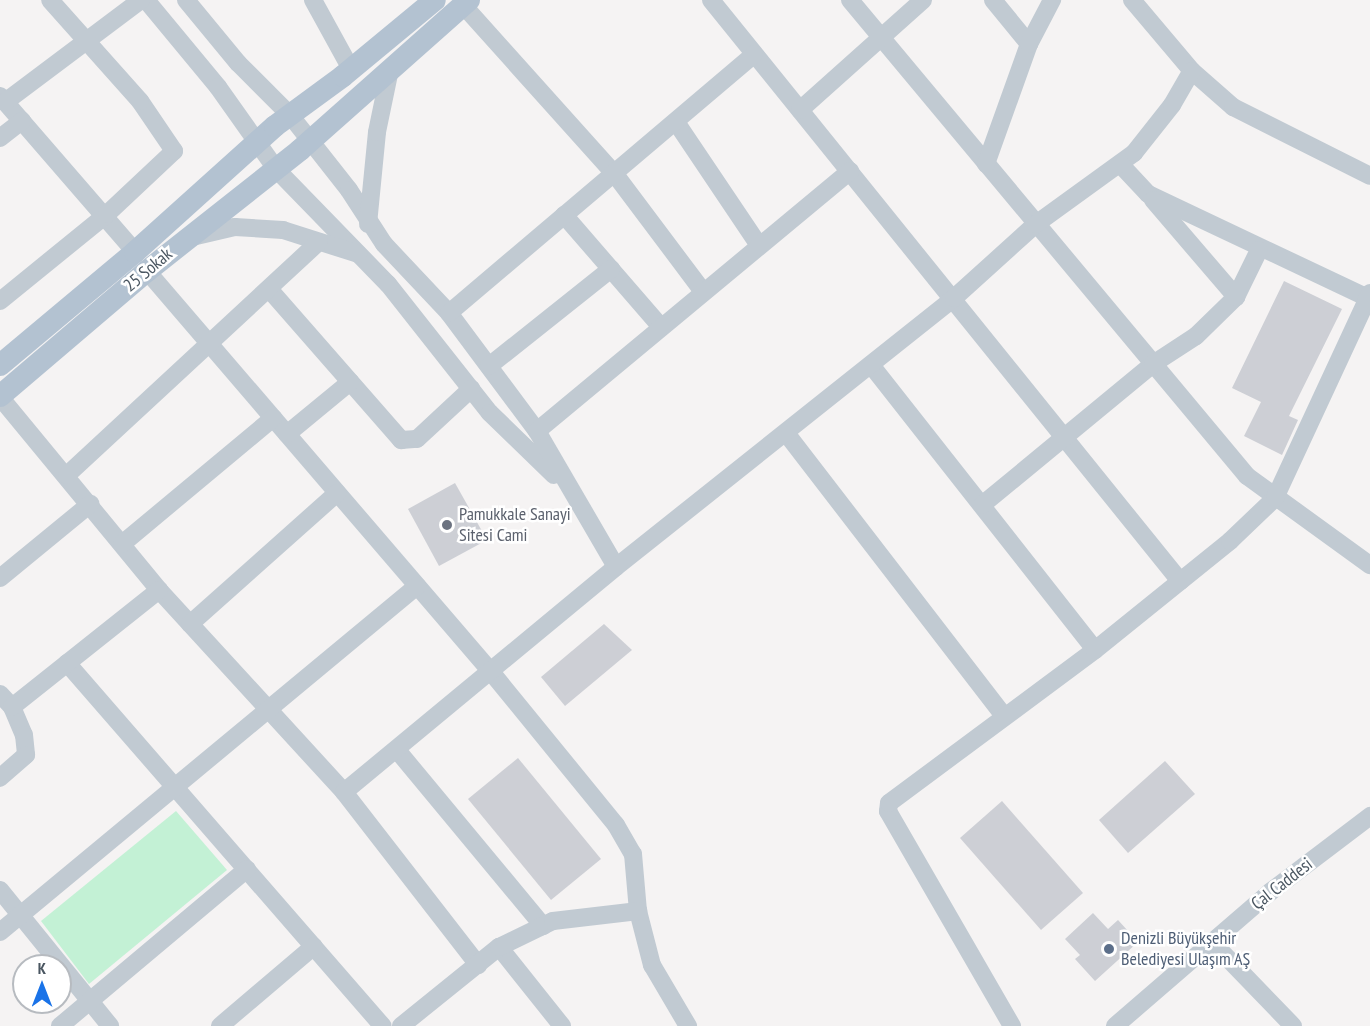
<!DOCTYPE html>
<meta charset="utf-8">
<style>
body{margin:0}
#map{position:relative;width:1370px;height:1026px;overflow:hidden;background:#f5f3f3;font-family:"PT Sans Narrow",sans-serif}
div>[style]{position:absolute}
.green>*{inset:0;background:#c3f1d5}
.building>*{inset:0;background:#cdcfd5}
.minor>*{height:18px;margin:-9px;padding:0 9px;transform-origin:9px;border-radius:9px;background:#c1cad2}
.major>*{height:22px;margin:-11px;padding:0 11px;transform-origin:11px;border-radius:11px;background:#b3c2d1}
.dots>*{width:16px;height:16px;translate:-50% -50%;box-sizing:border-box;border:3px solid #fff;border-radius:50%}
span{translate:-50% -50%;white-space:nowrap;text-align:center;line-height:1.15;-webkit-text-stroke:5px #fff;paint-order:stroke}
.street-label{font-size:18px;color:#4a5661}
.worship-label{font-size:18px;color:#5b616d}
.left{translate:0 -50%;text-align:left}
.service-label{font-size:18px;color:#4e5e75}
.north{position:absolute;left:12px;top:954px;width:60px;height:60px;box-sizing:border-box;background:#fff;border:2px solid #b7bbc0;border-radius:50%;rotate:0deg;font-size:16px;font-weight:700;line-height:24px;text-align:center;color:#4a5661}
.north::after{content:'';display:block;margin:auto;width:21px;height:27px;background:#1a73e8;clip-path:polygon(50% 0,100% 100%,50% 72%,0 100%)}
</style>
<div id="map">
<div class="green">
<div style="clip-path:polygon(176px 811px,227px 870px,89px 984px,41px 921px)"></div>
</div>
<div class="building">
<div style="clip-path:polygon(1284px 281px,1342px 309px,1289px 416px,1298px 420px,1282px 455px,1244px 436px,1261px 402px,1232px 388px)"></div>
<div style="clip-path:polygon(455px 483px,487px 540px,439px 566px,408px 509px)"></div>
<div style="clip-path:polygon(604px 624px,632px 650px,565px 706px,541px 677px)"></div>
<div style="clip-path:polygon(518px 758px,601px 859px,551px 900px,468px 799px)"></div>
<div style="clip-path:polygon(1165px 761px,1195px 794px,1128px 853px,1099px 820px)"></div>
<div style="clip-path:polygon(1002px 801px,1083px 893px,1041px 930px,960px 838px)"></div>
<div style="clip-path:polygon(1093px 913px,1108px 929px,1118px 920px,1138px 942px,1095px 981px,1075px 959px,1080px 955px,1065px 939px)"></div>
</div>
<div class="minor">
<div style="left:146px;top:0;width:113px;rotate:50.4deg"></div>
<div style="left:218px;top:87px;width:100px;rotate:54.7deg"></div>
<div style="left:276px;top:169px;width:161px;rotate:45.8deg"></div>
<div style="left:388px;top:284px;width:164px;rotate:51.7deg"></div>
<div style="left:490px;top:413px;width:89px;rotate:44.1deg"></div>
<div style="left:186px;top:0;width:82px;rotate:50.5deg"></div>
<div style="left:238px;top:63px;width:74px;rotate:45deg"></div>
<div style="left:290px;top:115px;width:95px;rotate:51.8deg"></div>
<div style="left:349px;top:190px;width:64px;rotate:57.1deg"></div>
<div style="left:384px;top:244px;width:95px;rotate:46.7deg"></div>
<div style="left:449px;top:313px;width:147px;rotate:53.3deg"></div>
<div style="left:537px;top:431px;width:157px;rotate:59.8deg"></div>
<div style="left:313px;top:0;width:79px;rotate:61.2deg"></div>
<div style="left:711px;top:0;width:747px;rotate:51.09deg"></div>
<div style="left:850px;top:0;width:620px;rotate:50.17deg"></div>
<div style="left:1247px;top:476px;width:152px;rotate:35.9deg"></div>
<div style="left:993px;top:0;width:57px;rotate:50.7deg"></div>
<div style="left:1132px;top:0;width:93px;rotate:49.8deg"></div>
<div style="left:1192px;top:71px;width:55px;rotate:41.3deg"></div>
<div style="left:1233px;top:107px;width:153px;rotate:26.7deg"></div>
<div style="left:463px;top:5px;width:226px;rotate:48.1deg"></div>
<div style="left:614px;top:173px;width:146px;rotate:53.1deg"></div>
<div style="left:0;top:96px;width:206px;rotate:49.1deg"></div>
<div style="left:5px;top:102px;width:170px;rotate:-36.9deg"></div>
<div style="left:800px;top:110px;width:165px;rotate:-41.8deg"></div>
<div style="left:676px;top:122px;width:147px;rotate:56.1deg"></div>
<div style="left:0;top:138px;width:28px;rotate:-38deg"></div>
<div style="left:986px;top:164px;width:127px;rotate:-70.3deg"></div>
<div style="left:1029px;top:44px;width:50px;rotate:-62.4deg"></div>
<div style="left:1120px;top:164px;width:41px;rotate:47deg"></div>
<div style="left:1148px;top:194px;width:243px;rotate:25.3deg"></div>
<div style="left:1153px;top:200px;width:128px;rotate:49.4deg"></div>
<div style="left:564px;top:215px;width:147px;rotate:49.1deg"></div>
<div style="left:368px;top:224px;width:92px;rotate:-84.4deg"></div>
<div style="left:377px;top:132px;width:64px;rotate:-78.3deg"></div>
<div style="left:192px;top:237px;width:44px;rotate:-13.1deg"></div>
<div style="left:235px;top:227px;width:48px;rotate:3.6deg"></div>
<div style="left:283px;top:230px;width:79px;rotate:17.7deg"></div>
<div style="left:147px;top:271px;width:530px;rotate:49.36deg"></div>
<div style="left:492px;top:673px;width:196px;rotate:50.8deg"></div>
<div style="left:616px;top:825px;width:34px;rotate:60deg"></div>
<div style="left:633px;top:854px;width:57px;rotate:85deg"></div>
<div style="left:638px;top:911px;width:56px;rotate:75.5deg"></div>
<div style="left:652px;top:965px;width:71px;rotate:59.5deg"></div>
<div style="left:269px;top:289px;width:201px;rotate:48.8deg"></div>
<div style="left:401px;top:440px;width:16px;rotate:-4deg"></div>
<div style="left:417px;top:439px;width:74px;rotate:-42.8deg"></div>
<div style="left:0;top:301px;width:138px;rotate:-39.1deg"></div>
<div style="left:107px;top:214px;width:92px;rotate:-43.2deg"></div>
<div style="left:174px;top:151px;width:60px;rotate:-124.2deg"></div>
<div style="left:140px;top:101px;width:135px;rotate:-131.7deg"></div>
<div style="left:449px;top:313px;width:400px;rotate:-40.3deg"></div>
<div style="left:871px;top:365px;width:362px;rotate:51.8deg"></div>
<div style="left:489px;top:366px;width:156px;rotate:-38.5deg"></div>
<div style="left:0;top:397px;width:250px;rotate:50.5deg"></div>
<div style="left:159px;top:590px;width:274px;rotate:47.5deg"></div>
<div style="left:344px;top:792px;width:219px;rotate:52.2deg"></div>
<div style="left:537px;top:431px;width:407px;rotate:-39.7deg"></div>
<div style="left:786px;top:433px;width:357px;rotate:52.4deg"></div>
<div style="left:287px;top:434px;width:82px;rotate:-39.5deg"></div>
<div style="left:67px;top:475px;width:343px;rotate:-42.8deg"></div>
<div style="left:982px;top:505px;width:222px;rotate:-39.5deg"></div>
<div style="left:1153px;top:364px;width:51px;rotate:-33.1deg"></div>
<div style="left:1196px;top:336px;width:56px;rotate:-44.3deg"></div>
<div style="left:1236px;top:297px;width:52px;rotate:-63.9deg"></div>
<div style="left:122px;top:544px;width:197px;rotate:-39.8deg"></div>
<div style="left:0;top:578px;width:117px;rotate:-39.4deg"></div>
<div style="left:190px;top:624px;width:197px;rotate:-41.7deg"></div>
<div style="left:67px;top:663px;width:481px;rotate:49deg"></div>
<div style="left:0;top:694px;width:18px;rotate:47deg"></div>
<div style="left:12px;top:707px;width:30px;rotate:67deg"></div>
<div style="left:24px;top:735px;width:20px;rotate:84deg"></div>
<div style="left:26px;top:755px;width:35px;rotate:139deg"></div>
<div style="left:12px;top:707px;width:188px;rotate:-38.5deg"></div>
<div style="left:397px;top:750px;width:229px;rotate:50.3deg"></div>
<div style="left:344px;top:792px;width:353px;rotate:-39.6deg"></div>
<div style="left:616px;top:567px;width:432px;rotate:-38.5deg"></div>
<div style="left:954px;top:298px;width:110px;rotate:-42.1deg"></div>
<div style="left:1036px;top:224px;width:121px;rotate:-35.9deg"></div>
<div style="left:1134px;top:153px;width:61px;rotate:-51.6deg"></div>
<div style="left:1172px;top:105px;width:39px;rotate:-60deg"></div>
<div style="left:0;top:890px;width:175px;rotate:51deg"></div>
<div style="left:0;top:932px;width:542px;rotate:-39.68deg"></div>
<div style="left:1211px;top:941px;width:118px;rotate:46deg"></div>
<div style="left:499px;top:947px;width:101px;rotate:51.4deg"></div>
<div style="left:60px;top:1026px;width:244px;rotate:-40deg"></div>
<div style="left:220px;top:1026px;width:123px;rotate:-40.4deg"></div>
<div style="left:401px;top:1026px;width:126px;rotate:-38.9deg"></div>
<div style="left:499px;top:947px;width:60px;rotate:-25.7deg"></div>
<div style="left:553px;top:921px;width:86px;rotate:-6.7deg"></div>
<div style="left:1012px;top:1026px;width:248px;rotate:-120deg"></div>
<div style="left:888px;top:811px;width:8px;rotate:-83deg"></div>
<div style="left:889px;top:803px;width:257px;rotate:-36.6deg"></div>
<div style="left:1095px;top:650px;width:174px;rotate:-38.9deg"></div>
<div style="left:1230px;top:541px;width:62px;rotate:-43.7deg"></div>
<div style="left:1275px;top:498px;width:226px;rotate:-65.1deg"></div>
<div style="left:1115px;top:1026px;width:205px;rotate:-40.8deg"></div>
<div style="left:1270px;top:892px;width:126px;rotate:-37.2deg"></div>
</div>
<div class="major">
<div style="left:0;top:365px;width:176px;rotate:-39.9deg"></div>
<div style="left:135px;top:252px;width:188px;rotate:-42deg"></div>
<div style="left:275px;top:126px;width:84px;rotate:-36.3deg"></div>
<div style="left:343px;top:76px;width:119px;rotate:-39.6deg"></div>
<div style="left:0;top:396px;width:193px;rotate:-40.4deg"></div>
<div style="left:147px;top:271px;width:195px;rotate:-38.3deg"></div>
<div style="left:300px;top:150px;width:226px;rotate:-41.6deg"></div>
</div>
<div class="dots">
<div style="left:447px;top:525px;background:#6b7280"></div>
<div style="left:1109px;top:949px;background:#5c6f8a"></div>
</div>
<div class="street-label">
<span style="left:148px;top:270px;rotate:-40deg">25 Sokak</span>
<span style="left:1282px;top:884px;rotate:-38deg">Çal Caddesi</span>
</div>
<div class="worship-label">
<span class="left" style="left:459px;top:525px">Pamukkale Sanayi<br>Sitesi Cami</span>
</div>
<div class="service-label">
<span class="left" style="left:1121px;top:949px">Denizli Büyükşehir<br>Belediyesi Ulaşım AŞ</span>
</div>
<div class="north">K</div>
</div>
